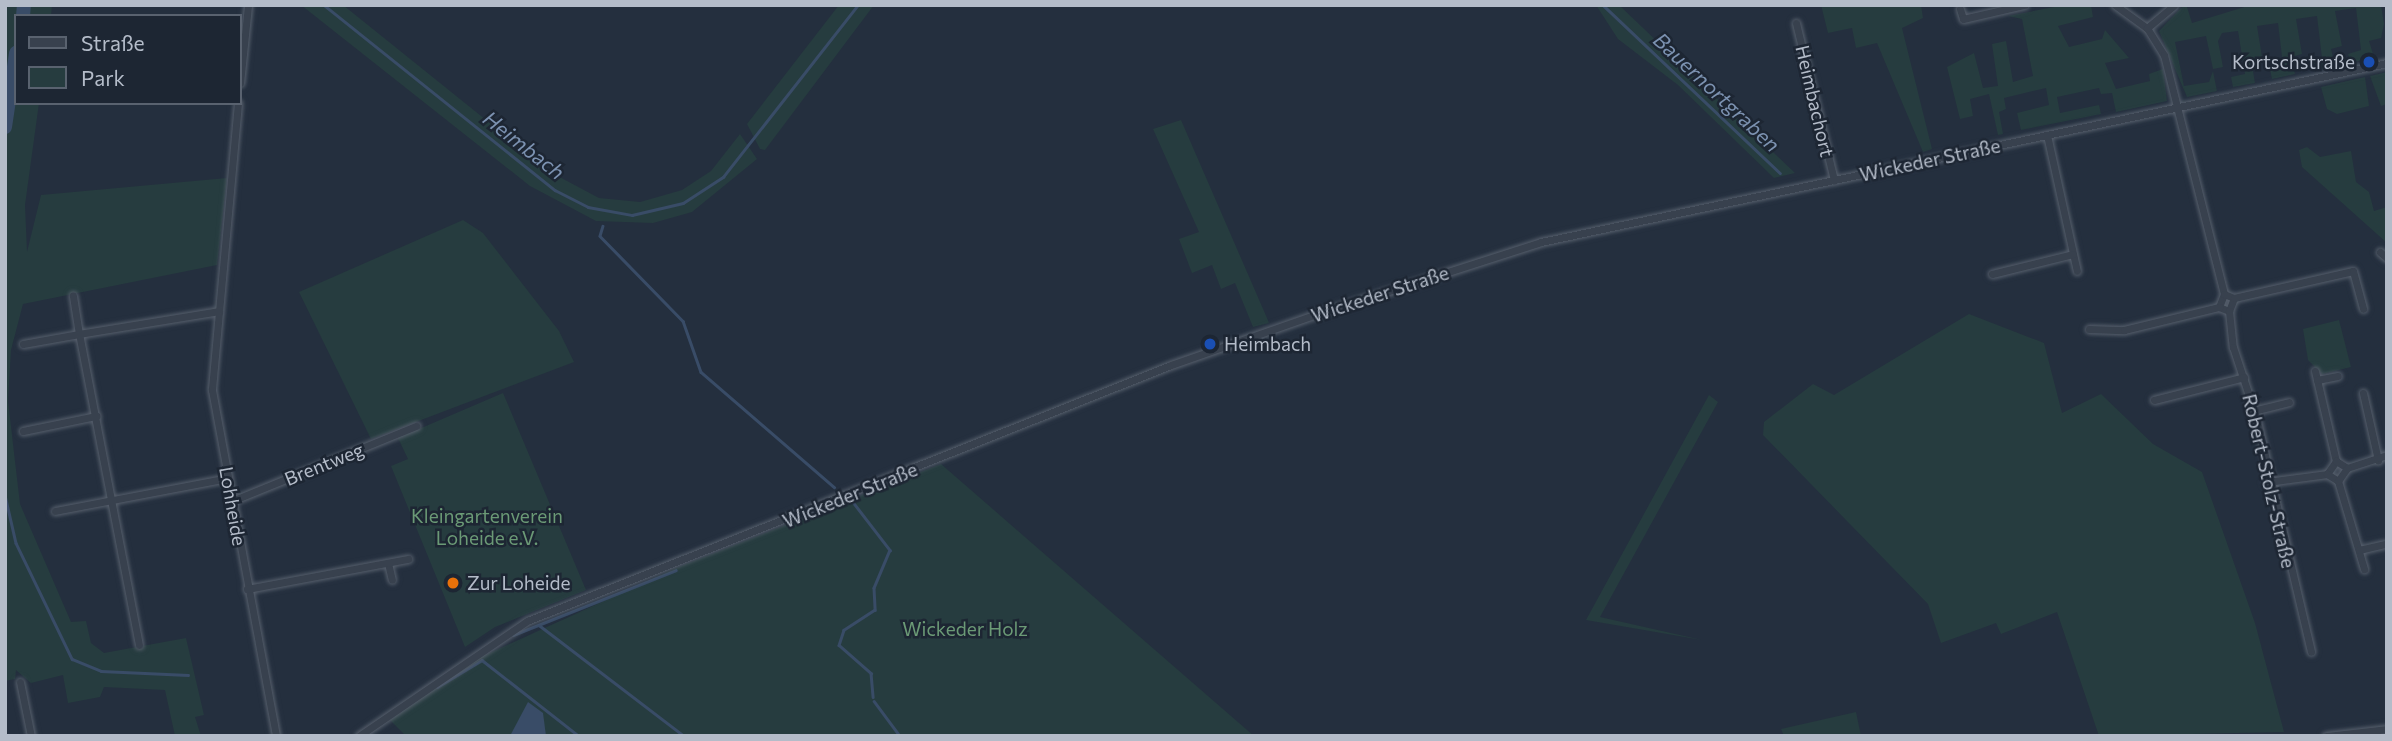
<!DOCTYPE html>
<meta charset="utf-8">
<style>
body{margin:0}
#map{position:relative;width:2392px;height:741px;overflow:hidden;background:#242f3e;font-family:Commissioner,sans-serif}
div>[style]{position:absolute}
.green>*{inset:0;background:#263c3f}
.water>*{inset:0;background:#394c67}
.stream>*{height:2.5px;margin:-1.25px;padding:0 1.25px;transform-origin:1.25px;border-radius:1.25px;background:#394c67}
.river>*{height:14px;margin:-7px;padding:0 7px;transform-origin:7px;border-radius:7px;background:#394c67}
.roads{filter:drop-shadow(0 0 2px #565f6c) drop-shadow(0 0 2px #565f6c)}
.street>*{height:7px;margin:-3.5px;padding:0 3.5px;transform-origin:3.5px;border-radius:3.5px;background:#38414e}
.dots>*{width:19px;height:19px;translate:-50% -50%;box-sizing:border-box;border:4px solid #1d2633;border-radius:50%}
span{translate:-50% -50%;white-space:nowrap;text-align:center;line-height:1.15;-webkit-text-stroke:5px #1d2633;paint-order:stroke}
.poi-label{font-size:19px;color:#b4bcc9}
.right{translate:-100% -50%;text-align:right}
.left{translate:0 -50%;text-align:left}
.street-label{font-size:19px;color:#b4bcc9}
.park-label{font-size:19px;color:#6b9a76}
.water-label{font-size:21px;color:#7c92b1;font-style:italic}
.frame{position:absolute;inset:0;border:7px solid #b4bcc9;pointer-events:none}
.legend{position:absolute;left:14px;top:14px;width:228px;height:91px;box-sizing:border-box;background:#1d2633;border:2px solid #59626f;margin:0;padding:9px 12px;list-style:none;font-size:21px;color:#b4bcc9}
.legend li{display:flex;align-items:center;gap:14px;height:35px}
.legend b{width:35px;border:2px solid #59626f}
</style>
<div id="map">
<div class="green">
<div style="clip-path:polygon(5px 5px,52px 5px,51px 16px,16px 16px,16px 103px,39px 103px,25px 205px,27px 252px,41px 195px,227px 178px,217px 265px,23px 304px,11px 350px,8px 401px,20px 504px,71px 622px,86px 621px,91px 643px,104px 653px,186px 638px,204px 715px,195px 717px,201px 736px,175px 736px,165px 690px,104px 687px,100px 697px,68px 703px,63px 675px,31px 683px,16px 670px,15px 679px,5px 681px)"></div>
<div style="clip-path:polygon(301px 5px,343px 5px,552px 173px,599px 198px,640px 202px,682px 190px,711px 171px,740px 134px,757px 159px,692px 212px,653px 223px,596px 221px,530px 186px)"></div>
<div style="clip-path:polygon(839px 5px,874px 5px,765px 150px,760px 149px,747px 124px)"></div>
<div style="clip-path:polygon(1596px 5px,1619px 5px,1795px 173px,1774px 178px,1678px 85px,1618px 39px)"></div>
<div style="clip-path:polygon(1821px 5px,1921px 5px,1923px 18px,1902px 28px,1932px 149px,1923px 152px,1877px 43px,1856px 48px,1852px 28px,1828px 33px)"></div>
<div style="clip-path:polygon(2064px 5px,2091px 5px,2093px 17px,2058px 26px,2069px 47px,2102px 39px,2105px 30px,2129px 58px,2105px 63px,2116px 89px,2150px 81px,2149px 74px,2163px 69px,2167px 101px,2116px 112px,2112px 93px,2101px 94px,2099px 88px,2057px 97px,2060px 113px,2099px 105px,2101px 114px,2021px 130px,2017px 113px,2049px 105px,2046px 88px,2004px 98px,2006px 109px,1999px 112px,2003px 134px,1998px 135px,1989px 94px,1970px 99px,1973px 116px,1960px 119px,1947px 67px,1974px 53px,1983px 88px,1998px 86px,1992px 44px,2006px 41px,2013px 82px,2033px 76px,2022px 19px,2008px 16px)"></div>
<div style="clip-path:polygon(2184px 5px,2195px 5px,2187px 7px,2192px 23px,2251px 5px,2381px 5px,2384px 24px,2381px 38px,2369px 41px,2374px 57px,2351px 63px,2348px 54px,2361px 50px,2356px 8px,2335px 11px,2342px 46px,2331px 49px,2335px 66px,2312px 71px,2310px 62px,2322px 58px,2317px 16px,2296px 19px,2302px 54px,2291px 57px,2295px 74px,2272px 79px,2270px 69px,2283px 65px,2278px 23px,2257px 26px,2263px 63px,2252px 65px,2255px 83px,2233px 87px,2231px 77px,2245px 74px,2238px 31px,2222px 33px,2218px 41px,2223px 67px,2213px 69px,2206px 36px,2175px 42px,2184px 86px,2209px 82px,2213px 71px,2217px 91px,2187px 97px,2159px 31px)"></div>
<div style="clip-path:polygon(2387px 72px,2387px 104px,2381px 106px,2370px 76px)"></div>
<div style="clip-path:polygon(2365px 77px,2369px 106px,2337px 114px,2327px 109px,2321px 87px)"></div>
<div style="clip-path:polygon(1181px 120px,1267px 318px,1269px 323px,1253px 327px,1235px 283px,1221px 289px,1212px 265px,1192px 273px,1179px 239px,1199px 232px,1153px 129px)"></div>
<div style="clip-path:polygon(2307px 147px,2320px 157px,2351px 151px,2356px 182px,2369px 192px,2374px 211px,2387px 207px,2387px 243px,2302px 167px,2299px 150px)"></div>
<div style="clip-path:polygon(463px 220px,483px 233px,559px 331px,574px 362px,371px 439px,299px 292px)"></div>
<div style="clip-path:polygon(1969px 314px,2044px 343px,2062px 413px,2101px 394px,2153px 444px,2202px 472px,2255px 623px,2284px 732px,2099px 736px,2057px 612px,2001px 634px,1996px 623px,1941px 643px,1928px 604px,1763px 435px,1764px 422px,1813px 384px,1834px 395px)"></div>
<div style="clip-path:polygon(2339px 320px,2351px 367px,2322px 374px,2308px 360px,2303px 329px)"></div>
<div style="clip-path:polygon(503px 393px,586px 590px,495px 627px,465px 647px,391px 466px,408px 459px,398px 438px)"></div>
<div style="clip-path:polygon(1709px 395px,1718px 402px,1600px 617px,1702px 640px,1586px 620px)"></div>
<div style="clip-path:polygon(941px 464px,1254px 736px,406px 736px,390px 720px,470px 662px,676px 568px)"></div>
<div style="clip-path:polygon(1856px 712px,1861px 736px,1784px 736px,1781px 729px)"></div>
</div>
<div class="water">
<div style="clip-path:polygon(528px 702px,543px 713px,546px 736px,510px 736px)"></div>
</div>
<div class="stream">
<div style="left:324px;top:5px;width:296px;rotate:38.7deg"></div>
<div style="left:555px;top:190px;width:37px;rotate:27deg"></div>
<div style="left:588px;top:207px;width:45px;rotate:10.3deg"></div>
<div style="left:632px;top:215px;width:52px;rotate:-13.2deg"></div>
<div style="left:683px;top:203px;width:48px;rotate:-33deg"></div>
<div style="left:723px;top:177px;width:219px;rotate:-51.9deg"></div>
<div style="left:1603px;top:5px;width:244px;rotate:43.5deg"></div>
<div style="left:603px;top:226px;width:10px;rotate:107deg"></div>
<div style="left:600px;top:236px;width:119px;rotate:45.7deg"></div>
<div style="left:683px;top:321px;width:54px;rotate:70.6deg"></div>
<div style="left:701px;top:372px;width:176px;rotate:40.8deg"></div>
<div style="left:5px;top:495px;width:49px;rotate:77.1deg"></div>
<div style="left:16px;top:543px;width:129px;rotate:64.2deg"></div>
<div style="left:72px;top:659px;width:31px;rotate:22deg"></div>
<div style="left:101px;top:671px;width:87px;rotate:2.6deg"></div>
<div style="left:853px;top:502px;width:61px;rotate:52.4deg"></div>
<div style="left:890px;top:550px;width:41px;rotate:112.8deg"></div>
<div style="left:874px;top:588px;width:22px;rotate:87deg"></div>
<div style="left:875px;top:610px;width:37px;rotate:147deg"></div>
<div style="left:844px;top:630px;width:16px;rotate:108deg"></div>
<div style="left:839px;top:645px;width:43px;rotate:41.2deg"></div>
<div style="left:871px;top:673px;width:24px;rotate:85deg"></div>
<div style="left:539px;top:625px;width:183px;rotate:37.4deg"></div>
<div style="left:513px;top:635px;width:175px;rotate:-21.7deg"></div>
<div style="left:437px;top:687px;width:52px;rotate:-31deg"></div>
<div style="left:482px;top:660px;width:123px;rotate:38.1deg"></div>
<div style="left:874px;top:701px;width:44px;rotate:53.4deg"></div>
</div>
<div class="river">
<div style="left:23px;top:16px;width:11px;rotate:-85deg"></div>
<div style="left:5px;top:127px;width:75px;rotate:-81.5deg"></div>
</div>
<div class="roads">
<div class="street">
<div style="left:2115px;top:5px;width:39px;rotate:36deg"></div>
<div style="left:2147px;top:28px;width:32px;rotate:58deg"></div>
<div style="left:2164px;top:55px;width:246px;rotate:75.9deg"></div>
<div style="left:2224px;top:294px;width:14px;rotate:111deg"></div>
<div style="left:2219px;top:307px;width:11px;rotate:22deg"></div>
<div style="left:1960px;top:9px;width:10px;rotate:73deg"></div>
<div style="left:1963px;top:19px;width:63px;rotate:-12.9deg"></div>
<div style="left:1796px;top:23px;width:162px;rotate:76.4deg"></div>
<div style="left:2147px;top:28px;width:35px;rotate:-40deg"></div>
<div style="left:240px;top:83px;width:78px;rotate:-84.1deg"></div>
<div style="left:238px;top:103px;width:288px;rotate:95.2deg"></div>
<div style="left:212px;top:390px;width:352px;rotate:79.5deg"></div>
<div style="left:2047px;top:135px;width:139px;rotate:77.6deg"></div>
<div style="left:2380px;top:252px;width:9px;rotate:41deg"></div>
<div style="left:1992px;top:274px;width:83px;rotate:-13.9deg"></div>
<div style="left:2224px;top:294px;width:11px;rotate:22deg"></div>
<div style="left:2234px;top:298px;width:14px;rotate:111deg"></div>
<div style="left:2229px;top:311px;width:36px;rotate:84deg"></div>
<div style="left:2233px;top:347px;width:74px;rotate:71.8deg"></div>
<div style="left:2256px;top:417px;width:241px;rotate:76.8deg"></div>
<div style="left:2234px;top:298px;width:122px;rotate:-12.8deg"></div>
<div style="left:2353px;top:271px;width:39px;rotate:75deg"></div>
<div style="left:2089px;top:329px;width:35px;rotate:2deg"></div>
<div style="left:2124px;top:330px;width:98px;rotate:-13.6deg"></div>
<div style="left:23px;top:344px;width:57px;rotate:-10.1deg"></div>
<div style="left:79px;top:334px;width:39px;rotate:-99deg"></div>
<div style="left:2315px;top:371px;width:92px;rotate:76.9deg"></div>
<div style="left:2317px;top:380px;width:21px;rotate:-11deg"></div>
<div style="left:2363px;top:393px;width:69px;rotate:77.4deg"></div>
<div style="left:2154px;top:400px;width:93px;rotate:-14.3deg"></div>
<div style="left:2253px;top:411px;width:37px;rotate:-14deg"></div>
<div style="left:23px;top:431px;width:75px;rotate:-11.6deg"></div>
<div style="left:2327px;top:474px;width:16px;rotate:-55deg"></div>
<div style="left:2336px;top:461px;width:13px;rotate:32deg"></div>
<div style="left:2347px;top:468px;width:42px;rotate:-18deg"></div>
<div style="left:2338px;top:481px;width:92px;rotate:73.5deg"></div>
<div style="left:2267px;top:482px;width:61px;rotate:-7.6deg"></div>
<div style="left:2327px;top:474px;width:13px;rotate:32deg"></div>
<div style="left:2338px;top:481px;width:16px;rotate:-55deg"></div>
<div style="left:232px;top:501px;width:199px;rotate:-22.2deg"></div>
<div style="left:55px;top:511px;width:176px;rotate:-10.8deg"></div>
<div style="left:2359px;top:550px;width:26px;rotate:-13deg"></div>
<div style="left:388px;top:563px;width:17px;rotate:77deg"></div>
<div style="left:247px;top:589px;width:164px;rotate:-10.6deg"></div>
<div style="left:139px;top:645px;width:317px;rotate:-100.9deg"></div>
<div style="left:79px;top:334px;width:142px;rotate:-9.3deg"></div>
<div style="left:20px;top:682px;width:55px;rotate:78.5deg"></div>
<div style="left:359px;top:736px;width:204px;rotate:-34.4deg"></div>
<div style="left:527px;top:621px;width:693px;rotate:-21.68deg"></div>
<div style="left:1171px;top:365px;width:151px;rotate:-19.3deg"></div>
<div style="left:1314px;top:315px;width:238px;rotate:-17.8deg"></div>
<div style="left:1541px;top:242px;width:865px;rotate:-11.95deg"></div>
<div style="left:2326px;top:736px;width:61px;rotate:-6.5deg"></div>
</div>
</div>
<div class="dots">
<div style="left:2369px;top:62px;background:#1a4fb4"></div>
<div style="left:1210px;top:344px;background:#1a4fb4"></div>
<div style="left:453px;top:583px;background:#e8710a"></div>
</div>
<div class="poi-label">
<span class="right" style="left:2355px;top:62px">Kortschstraße</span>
<span class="left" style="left:1224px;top:344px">Heimbach</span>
<span class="left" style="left:467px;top:583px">Zur Loheide</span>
</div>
<div class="street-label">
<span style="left:1815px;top:101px;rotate:77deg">Heimbachort</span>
<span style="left:1930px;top:160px;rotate:-12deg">Wickeder Straße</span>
<span style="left:1380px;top:294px;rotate:-18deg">Wickeder Straße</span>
<span style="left:324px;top:464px;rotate:-22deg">Brentweg</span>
<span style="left:2269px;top:481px;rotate:77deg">Robert-Stolz-Straße</span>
<span style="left:850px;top:495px;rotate:-22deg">Wickeder Straße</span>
<span style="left:233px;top:506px;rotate:80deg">Lohheide</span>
</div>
<div class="park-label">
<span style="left:487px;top:527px">Kleingartenverein<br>Loheide e.V.</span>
<span style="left:965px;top:629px">Wickeder Holz</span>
</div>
<div class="water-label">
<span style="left:1717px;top:92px;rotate:43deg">Bauernortgraben</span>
<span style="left:524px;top:145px;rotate:38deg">Heimbach</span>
</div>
<div class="frame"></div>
<ul class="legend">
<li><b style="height:9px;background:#38414e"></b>Straße</li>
<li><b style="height:19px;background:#263c3f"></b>Park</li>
</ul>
</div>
